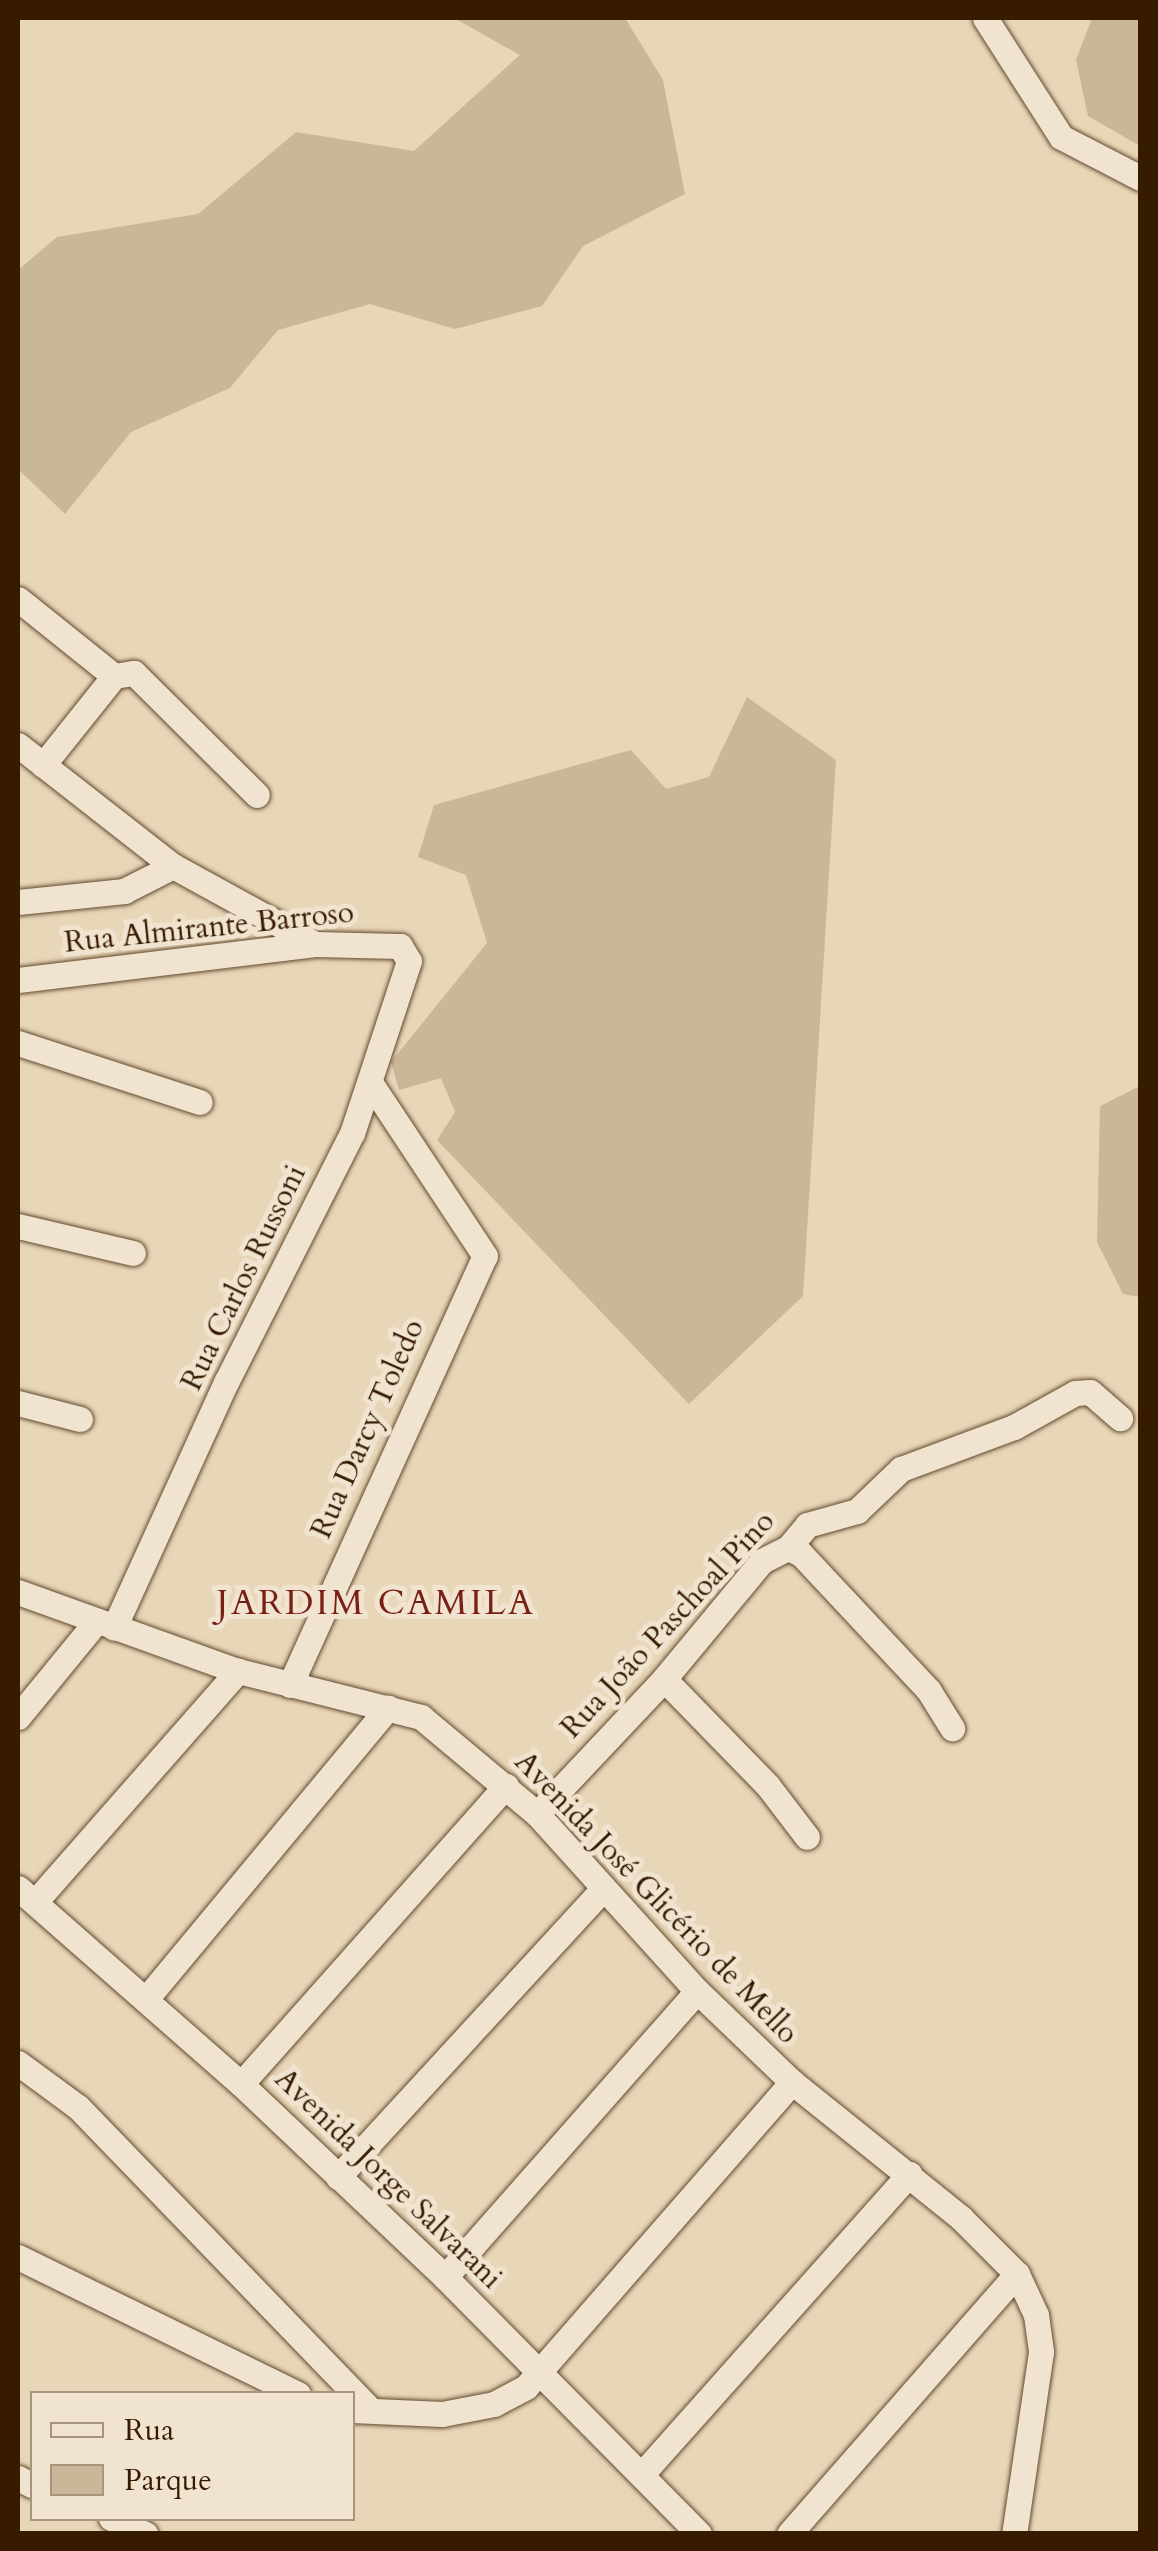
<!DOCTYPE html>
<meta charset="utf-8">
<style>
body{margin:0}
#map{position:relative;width:1158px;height:2551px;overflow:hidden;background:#e8d6b8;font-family:Cardo,serif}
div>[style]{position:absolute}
.green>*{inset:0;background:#cab699}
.roads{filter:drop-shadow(0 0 2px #634a2e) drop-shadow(0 0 2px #634a2e)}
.minor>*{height:25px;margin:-12.5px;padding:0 12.5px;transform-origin:12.5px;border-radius:12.5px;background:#f0e4d1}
span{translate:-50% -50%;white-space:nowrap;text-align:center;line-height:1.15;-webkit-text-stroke:10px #f0e4d1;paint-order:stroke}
.street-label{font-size:30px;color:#371b00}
.quarter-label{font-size:35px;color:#7a1f14;letter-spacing:2.5px}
.frame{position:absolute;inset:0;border:20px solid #371b00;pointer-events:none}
.legend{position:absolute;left:30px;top:2391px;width:325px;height:130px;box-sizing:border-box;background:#f0e4d1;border:2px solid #a6947d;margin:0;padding:12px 18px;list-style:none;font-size:30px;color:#371b00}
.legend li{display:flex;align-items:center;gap:20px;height:50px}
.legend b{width:50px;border:2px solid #a6947d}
</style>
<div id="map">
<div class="green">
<div style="clip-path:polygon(454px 18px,625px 18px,663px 80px,685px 194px,583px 246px,542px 306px,455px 329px,370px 304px,278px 330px,230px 388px,131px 432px,65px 514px,18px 469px,18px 270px,57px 237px,198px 214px,296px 132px,414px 151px,520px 55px)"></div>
<div style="clip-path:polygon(1092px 18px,1140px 18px,1140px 146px,1088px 116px,1076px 60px)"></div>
<div style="clip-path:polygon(747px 697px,836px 760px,803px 1296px,689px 1404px,437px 1140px,455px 1112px,441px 1078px,399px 1090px,391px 1062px,487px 943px,466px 875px,418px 857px,434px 805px,631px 750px,666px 789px,709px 777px)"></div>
<div style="clip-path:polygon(1140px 1086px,1140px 1297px,1123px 1294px,1097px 1242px,1100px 1106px)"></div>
</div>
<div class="roads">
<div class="minor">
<div style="left:985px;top:18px;width:141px;rotate:57.4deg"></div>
<div style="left:1061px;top:137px;width:89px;rotate:27.4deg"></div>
<div style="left:18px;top:599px;width:123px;rotate:38.7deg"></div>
<div style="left:114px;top:676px;width:20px;rotate:-9deg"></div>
<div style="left:134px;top:673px;width:173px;rotate:44.8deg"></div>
<div style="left:18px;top:745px;width:197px;rotate:38deg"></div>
<div style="left:173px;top:866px;width:162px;rotate:28.8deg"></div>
<div style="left:43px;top:765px;width:114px;rotate:-51.4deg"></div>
<div style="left:18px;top:902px;width:107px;rotate:-5.9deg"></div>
<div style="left:124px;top:891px;width:55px;rotate:-27deg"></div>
<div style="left:18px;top:980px;width:299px;rotate:-6.9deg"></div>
<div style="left:315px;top:944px;width:85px;rotate:1.3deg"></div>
<div style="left:400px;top:946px;width:17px;rotate:59deg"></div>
<div style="left:409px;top:961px;width:181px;rotate:108.3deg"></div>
<div style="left:352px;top:1133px;width:279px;rotate:116.8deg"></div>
<div style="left:226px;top:1382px;width:270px;rotate:114.5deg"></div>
<div style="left:18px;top:1043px;width:191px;rotate:18deg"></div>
<div style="left:18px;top:1226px;width:118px;rotate:13.2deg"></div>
<div style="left:18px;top:1403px;width:64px;rotate:14.5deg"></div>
<div style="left:788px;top:1548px;width:30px;rotate:-50deg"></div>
<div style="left:807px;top:1525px;width:52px;rotate:-15.6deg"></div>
<div style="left:857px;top:1511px;width:61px;rotate:-43.7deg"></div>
<div style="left:901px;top:1469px;width:121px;rotate:-20.4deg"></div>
<div style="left:1014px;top:1427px;width:70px;rotate:-29.1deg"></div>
<div style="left:1075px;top:1393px;width:15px;rotate:-4deg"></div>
<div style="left:1090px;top:1392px;width:40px;rotate:41deg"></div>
<div style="left:788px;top:1548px;width:14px;rotate:25deg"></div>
<div style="left:801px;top:1554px;width:187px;rotate:46.9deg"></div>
<div style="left:929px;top:1691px;width:44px;rotate:58.1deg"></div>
<div style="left:18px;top:1592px;width:234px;rotate:19.8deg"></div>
<div style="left:238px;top:1671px;width:189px;rotate:14.1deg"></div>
<div style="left:421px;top:1717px;width:151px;rotate:39.9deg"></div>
<div style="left:537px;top:1814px;width:239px;rotate:47.9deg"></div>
<div style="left:697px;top:1991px;width:132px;rotate:43.8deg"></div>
<div style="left:792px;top:2082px;width:217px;rotate:38.8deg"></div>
<div style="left:961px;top:2218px;width:79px;rotate:45deg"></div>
<div style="left:1017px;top:2274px;width:45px;rotate:65.1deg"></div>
<div style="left:1036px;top:2315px;width:37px;rotate:82deg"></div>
<div style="left:1041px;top:2352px;width:184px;rotate:98.4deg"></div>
<div style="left:664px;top:1679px;width:149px;rotate:45.8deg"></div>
<div style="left:768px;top:1786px;width:64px;rotate:52.6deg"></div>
<div style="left:290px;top:1685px;width:471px;rotate:-65.6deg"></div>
<div style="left:485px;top:1256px;width:205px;rotate:-123.5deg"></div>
<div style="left:18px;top:1717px;width:122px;rotate:-50.7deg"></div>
<div style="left:537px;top:1814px;width:185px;rotate:-46.7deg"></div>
<div style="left:664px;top:1679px;width:153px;rotate:-50.3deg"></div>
<div style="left:762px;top:1561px;width:29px;rotate:-27deg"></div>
<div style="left:18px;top:1888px;width:297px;rotate:41.3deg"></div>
<div style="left:241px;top:2084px;width:281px;rotate:43.4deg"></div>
<div style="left:445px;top:2277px;width:361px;rotate:45.3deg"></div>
<div style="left:35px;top:1902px;width:308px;rotate:-48.7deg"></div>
<div style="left:146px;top:1999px;width:379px;rotate:-50.3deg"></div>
<div style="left:18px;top:2063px;width:74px;rotate:36.3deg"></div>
<div style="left:78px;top:2107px;width:421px;rotate:46deg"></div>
<div style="left:241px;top:2084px;width:399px;rotate:-48.4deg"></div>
<div style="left:338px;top:2177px;width:391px;rotate:-47.4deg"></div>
<div style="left:18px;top:2257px;width:312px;rotate:26.1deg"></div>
<div style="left:445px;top:2277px;width:381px;rotate:-48.6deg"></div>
<div style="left:352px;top:2410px;width:90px;rotate:2.5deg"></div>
<div style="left:442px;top:2414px;width:53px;rotate:-10.9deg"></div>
<div style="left:494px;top:2404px;width:36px;rotate:-28deg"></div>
<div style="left:526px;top:2387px;width:405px;rotate:-48.9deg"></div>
<div style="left:642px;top:2474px;width:402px;rotate:-48.3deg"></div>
<div style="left:18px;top:2478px;width:16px;rotate:27deg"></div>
<div style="left:111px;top:2518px;width:38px;rotate:25deg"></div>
<div style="left:789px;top:2534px;width:346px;rotate:-48.8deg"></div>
</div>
</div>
<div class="street-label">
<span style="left:209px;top:928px;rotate:-6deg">Rua Almirante Barroso</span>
<span style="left:244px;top:1278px;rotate:-64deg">Rua Carlos Russoni</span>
<span style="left:368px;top:1429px;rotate:-66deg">Rua Darcy Toledo</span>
<span style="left:668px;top:1625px;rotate:-47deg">Rua João Paschoal Pino</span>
<span style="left:656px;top:1898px;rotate:46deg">Avenida José Glicério de Mello</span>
<span style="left:388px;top:2179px;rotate:44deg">Avenida Jorge Salvarani</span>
</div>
<div class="quarter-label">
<span style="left:376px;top:1603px">JARDIM CAMILA</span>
</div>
<div class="frame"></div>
<ul class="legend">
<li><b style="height:12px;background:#f0e4d1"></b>Rua</li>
<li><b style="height:28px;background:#cab699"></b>Parque</li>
</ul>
</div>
